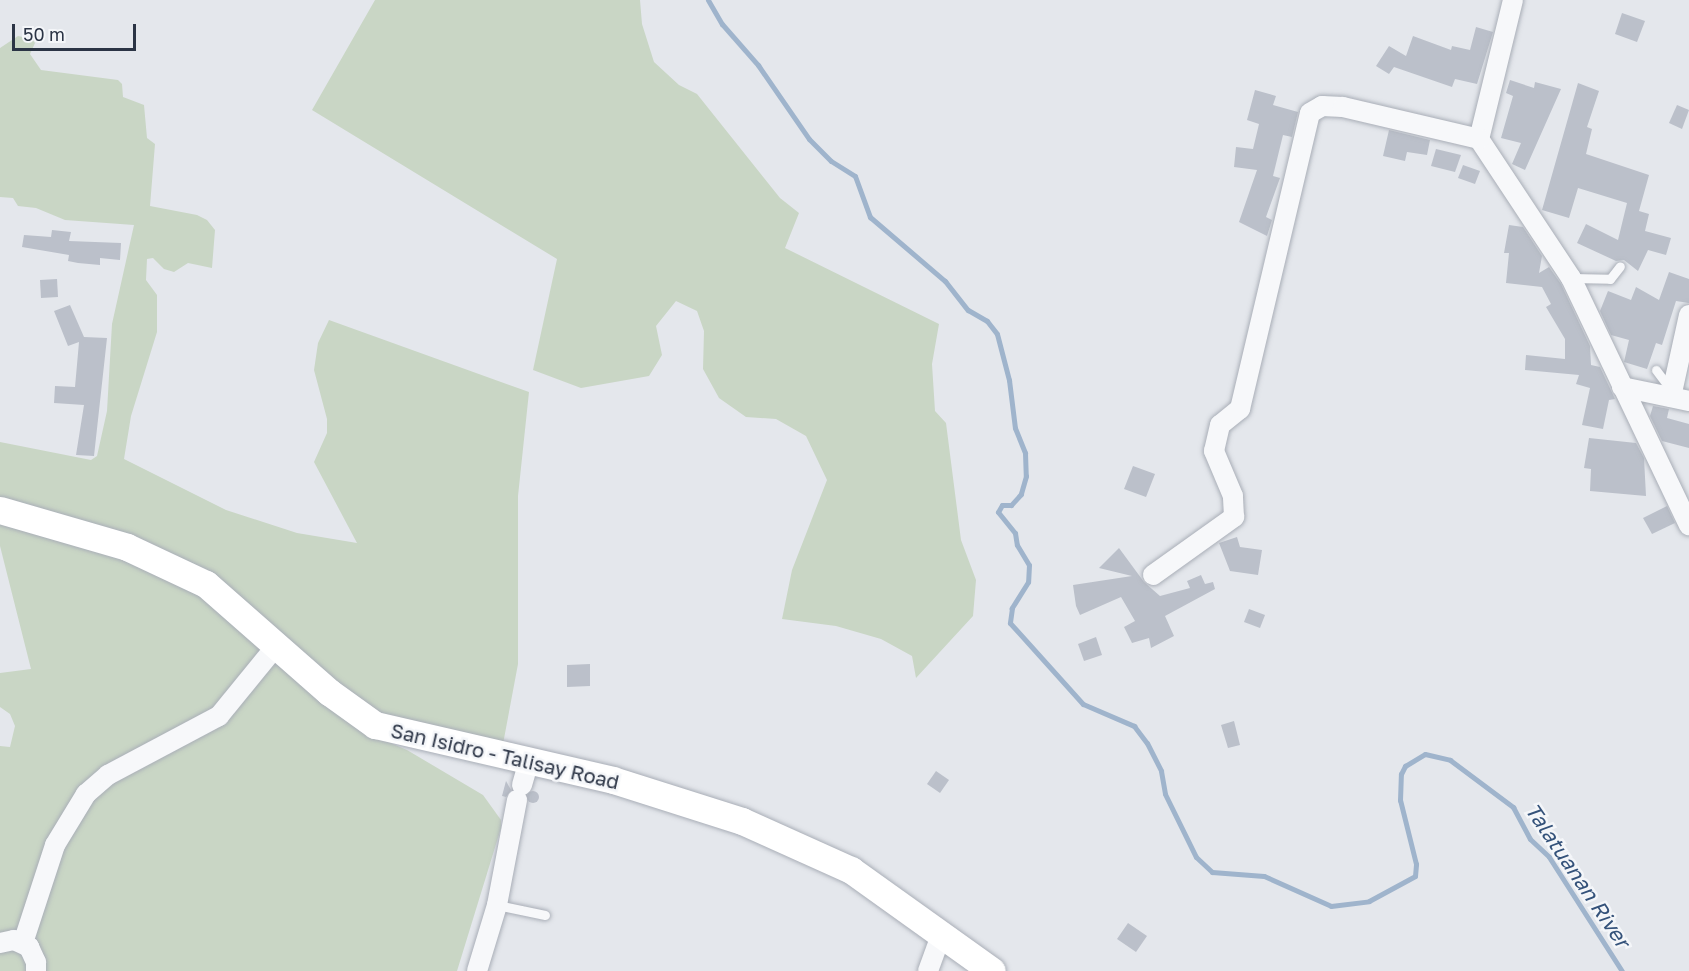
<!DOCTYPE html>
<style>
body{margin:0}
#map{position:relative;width:1689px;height:971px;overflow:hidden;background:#e4e7ec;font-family:"Golos Text",sans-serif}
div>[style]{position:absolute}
.green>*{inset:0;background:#c9d6c5}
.stream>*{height:5px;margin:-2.5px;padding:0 2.5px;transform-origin:2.5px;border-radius:2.5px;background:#9fb4cc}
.building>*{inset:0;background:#bbc0ca}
.round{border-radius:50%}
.roads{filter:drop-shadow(0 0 2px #a9aeb7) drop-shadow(0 0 2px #a9aeb7)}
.lane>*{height:9px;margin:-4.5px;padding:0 4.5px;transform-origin:4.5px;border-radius:4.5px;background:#f7f8fa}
.street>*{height:20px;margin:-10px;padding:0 10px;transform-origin:10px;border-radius:10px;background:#f7f8fa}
.secondary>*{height:27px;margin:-13.5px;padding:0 13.5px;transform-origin:13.5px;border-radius:13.5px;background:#fff}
span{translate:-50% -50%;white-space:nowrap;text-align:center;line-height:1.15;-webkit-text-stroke:5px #f4f6f9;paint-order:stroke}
.street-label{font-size:20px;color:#2b3445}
.water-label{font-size:21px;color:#34527a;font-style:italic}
.scale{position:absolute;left:12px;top:24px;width:124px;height:27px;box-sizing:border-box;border:3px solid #2b3445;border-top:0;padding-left:8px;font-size:18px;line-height:21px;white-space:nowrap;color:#2b3445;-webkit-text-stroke:4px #f4f6f9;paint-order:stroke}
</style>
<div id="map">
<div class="green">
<div style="clip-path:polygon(375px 0,640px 0,642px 24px,654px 62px,679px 85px,697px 94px,780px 198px,799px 213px,785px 248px,939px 324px,932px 364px,935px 411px,946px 423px,961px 540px,976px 580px,973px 616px,916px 678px,912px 656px,881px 639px,836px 626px,782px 619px,792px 570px,827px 480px,806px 436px,776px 419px,746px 417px,719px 398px,703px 369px,704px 331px,697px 311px,676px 301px,656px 326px,662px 355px,649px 376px,581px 388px,533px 370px,557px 259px,312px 110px)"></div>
<div style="clip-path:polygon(18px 36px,32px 39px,35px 43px,30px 54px,41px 70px,118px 80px,122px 84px,123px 97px,144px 105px,147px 138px,155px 144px,150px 206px,197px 215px,207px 220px,215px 230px,212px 268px,188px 263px,174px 272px,164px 269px,153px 258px,147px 259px,146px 280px,157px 295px,157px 332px,131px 416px,124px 459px,226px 510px,297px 533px,357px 543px,314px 462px,327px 433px,327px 419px,314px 370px,318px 343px,329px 320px,529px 392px,518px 496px,518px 664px,503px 744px,387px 725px,240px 599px,0 503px,0 442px,91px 460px,97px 456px,107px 411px,112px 324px,134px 225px,65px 220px,36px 208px,18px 206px,13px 198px,0 197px,0 48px)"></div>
<div style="clip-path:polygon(0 517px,37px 524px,200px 590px,358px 729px,407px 750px,483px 795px,501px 820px,501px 828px,457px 971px,0 971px,0 746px,10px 747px,15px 726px,10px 714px,0 707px,0 673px,31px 669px,0 546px)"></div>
</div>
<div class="stream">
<div style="left:708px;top:0;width:28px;rotate:60deg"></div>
<div style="left:722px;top:24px;width:55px;rotate:48.7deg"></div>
<div style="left:758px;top:65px;width:90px;rotate:55.4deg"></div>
<div style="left:809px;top:139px;width:31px;rotate:45deg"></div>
<div style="left:831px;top:161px;width:28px;rotate:32deg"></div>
<div style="left:855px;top:176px;width:44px;rotate:69.9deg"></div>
<div style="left:870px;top:217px;width:99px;rotate:40.5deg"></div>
<div style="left:945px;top:281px;width:37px;rotate:52deg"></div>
<div style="left:968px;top:310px;width:22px;rotate:30deg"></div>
<div style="left:987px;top:321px;width:16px;rotate:52deg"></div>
<div style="left:997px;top:334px;width:48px;rotate:75.4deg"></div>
<div style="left:1009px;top:380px;width:48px;rotate:82.9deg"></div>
<div style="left:1015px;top:428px;width:27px;rotate:68deg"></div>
<div style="left:1025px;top:453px;width:23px;rotate:88deg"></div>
<div style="left:1026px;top:476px;width:19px;rotate:106deg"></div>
<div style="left:1021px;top:494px;width:15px;rotate:132deg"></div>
<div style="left:1011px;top:505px;width:9px;rotate:180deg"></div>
<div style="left:1002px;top:505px;width:8px;rotate:120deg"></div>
<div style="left:998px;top:512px;width:27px;rotate:51deg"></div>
<div style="left:1015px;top:533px;width:12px;rotate:81deg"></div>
<div style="left:1017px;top:545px;width:23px;rotate:59deg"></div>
<div style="left:1029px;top:565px;width:17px;rotate:93deg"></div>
<div style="left:1028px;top:582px;width:31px;rotate:122deg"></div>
<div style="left:1012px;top:608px;width:15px;rotate:98deg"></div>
<div style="left:1010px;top:623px;width:109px;rotate:48deg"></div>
<div style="left:1083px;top:704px;width:56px;rotate:23.3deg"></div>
<div style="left:1134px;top:726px;width:21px;rotate:53deg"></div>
<div style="left:1147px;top:743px;width:31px;rotate:63deg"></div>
<div style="left:1161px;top:771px;width:23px;rotate:80deg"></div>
<div style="left:1165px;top:794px;width:70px;rotate:63.8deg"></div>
<div style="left:1196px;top:857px;width:22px;rotate:43deg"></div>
<div style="left:1212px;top:872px;width:52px;rotate:4.4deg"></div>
<div style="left:1264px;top:876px;width:73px;rotate:24.1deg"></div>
<div style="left:1331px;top:906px;width:38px;rotate:-7deg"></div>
<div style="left:1369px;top:901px;width:52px;rotate:-28.5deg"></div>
<div style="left:1415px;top:876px;width:12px;rotate:-85deg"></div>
<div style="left:1416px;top:864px;width:66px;rotate:-104deg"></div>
<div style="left:1400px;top:800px;width:26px;rotate:-88deg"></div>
<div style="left:1401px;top:774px;width:9px;rotate:-63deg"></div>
<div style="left:1405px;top:766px;width:23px;rotate:-31deg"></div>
<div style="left:1425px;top:754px;width:26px;rotate:13deg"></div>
<div style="left:1450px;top:760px;width:79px;rotate:36.7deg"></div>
<div style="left:1513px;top:807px;width:36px;rotate:62deg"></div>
<div style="left:1530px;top:839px;width:26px;rotate:43deg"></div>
<div style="left:1549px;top:857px;width:135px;rotate:57.4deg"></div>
</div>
<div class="building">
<div style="clip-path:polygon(1622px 13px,1645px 21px,1637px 42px,1615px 34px)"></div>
<div style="clip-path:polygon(1476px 27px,1493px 32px,1477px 84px,1455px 79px,1452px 87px,1394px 67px,1389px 74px,1376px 66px,1389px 46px,1406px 56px,1413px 36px,1451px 50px,1452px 46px,1470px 50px)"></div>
<div style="clip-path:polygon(1510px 80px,1534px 88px,1535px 82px,1561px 89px,1525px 170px,1512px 164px,1521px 143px,1501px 138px,1513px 96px,1506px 93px)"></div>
<div style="clip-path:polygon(1578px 83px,1599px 91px,1587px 127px,1592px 129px,1586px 154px,1649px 175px,1639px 211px,1649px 214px,1645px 231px,1671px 238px,1666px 255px,1648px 250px,1638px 271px,1624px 260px,1616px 261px,1577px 243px,1586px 224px,1618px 240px,1627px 203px,1578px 188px,1569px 218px,1542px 210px)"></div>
<div style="clip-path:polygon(1255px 90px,1276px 96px,1273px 105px,1298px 112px,1292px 137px,1283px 135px,1273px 176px,1280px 178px,1266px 217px,1272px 220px,1267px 236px,1239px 222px,1257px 170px,1234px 167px,1236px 147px,1253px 149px,1259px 124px,1247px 120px)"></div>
<div style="clip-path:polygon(1677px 105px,1689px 110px,1682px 129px,1669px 123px)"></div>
<div style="clip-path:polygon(1389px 130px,1430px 140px,1427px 155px,1407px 152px,1405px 161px,1383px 156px)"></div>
<div style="clip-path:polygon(1436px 149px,1461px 155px,1455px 172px,1431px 166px)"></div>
<div style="clip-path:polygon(1463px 165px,1480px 171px,1475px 184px,1458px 178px)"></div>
<div style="clip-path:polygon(1509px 225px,1523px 227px,1542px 256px,1539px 273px,1549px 267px,1561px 284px,1590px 346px,1591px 365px,1600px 367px,1615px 399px,1609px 400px,1603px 429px,1582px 425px,1590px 388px,1576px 384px,1579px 375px,1525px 370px,1526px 355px,1565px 359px,1565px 339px,1546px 307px,1551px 304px,1542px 287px,1506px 283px,1509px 253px,1504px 253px)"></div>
<div style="clip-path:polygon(52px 230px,71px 232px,69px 241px,121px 243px,120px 260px,100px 258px,100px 265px,78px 263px,68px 261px,69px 255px,22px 247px,24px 235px,51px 237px)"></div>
<div style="clip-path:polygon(1669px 272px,1689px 279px,1689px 303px,1676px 301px,1662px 345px,1656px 343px,1647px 369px,1624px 362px,1629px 340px,1611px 335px,1600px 311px,1608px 291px,1631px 300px,1636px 287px,1659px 300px)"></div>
<div style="clip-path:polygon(57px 279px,58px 297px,41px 298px,40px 280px)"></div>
<div style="clip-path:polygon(70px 305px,84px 337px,107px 338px,94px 456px,76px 455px,84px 405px,54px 403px,55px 386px,75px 387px,79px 342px,68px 346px,54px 311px)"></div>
<div style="clip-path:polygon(1653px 406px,1669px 409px,1667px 418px,1689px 424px,1689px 448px,1662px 441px,1650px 416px)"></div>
<div style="clip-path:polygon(1589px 438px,1636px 443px,1644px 458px,1646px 496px,1590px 491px,1591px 469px,1584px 468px)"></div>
<div style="clip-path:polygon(1133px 466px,1155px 474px,1146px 497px,1124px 489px)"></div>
<div style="clip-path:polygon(1667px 506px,1675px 523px,1652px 534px,1643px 518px)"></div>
<div style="clip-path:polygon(1237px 537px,1240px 547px,1262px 550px,1258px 575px,1230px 571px,1219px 543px)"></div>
<div style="clip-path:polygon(1119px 548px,1144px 582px,1160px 596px,1190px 588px,1187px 581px,1201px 575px,1205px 584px,1213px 582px,1215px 589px,1165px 616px,1174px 636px,1151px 648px,1149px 638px,1132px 643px,1124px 627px,1135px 621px,1121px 597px,1080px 615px,1076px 606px,1073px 585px,1132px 576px,1099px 568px)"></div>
<div style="clip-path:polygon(1249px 609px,1265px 615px,1260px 628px,1244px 622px)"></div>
<div style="clip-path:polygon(1096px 637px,1102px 655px,1084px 661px,1078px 644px)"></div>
<div style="clip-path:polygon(590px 664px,590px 686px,567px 687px,567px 665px)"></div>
<div style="clip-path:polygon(1234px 721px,1240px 745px,1228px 748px,1221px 725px)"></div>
<div style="clip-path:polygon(936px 771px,949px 780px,940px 793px,927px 784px)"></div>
<div style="clip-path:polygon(506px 781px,511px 790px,506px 797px,502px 796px)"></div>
<div class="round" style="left:527px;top:791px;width:12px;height:12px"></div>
<div style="clip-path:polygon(1128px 923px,1147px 936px,1136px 952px,1117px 939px)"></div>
</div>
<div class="roads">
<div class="lane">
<div style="left:1571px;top:278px;width:39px;rotate:1deg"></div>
<div style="left:1610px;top:279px;width:16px;rotate:-52deg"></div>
<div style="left:1656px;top:370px;width:26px;rotate:53deg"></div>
<div style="left:497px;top:905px;width:49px;rotate:11.8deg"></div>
</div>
<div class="street">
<div style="left:1513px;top:0;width:143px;rotate:103.7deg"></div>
<div style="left:1479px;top:139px;width:167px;rotate:56.5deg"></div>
<div style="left:1571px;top:278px;width:274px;rotate:64.5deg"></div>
<div style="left:1622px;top:387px;width:68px;rotate:11.8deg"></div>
<div style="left:1671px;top:397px;width:84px;rotate:-77.6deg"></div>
<div style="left:1153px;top:575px;width:100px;rotate:-35.6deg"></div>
<div style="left:1234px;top:517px;width:21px;rotate:-93deg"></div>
<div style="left:1233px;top:496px;width:49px;rotate:-112.9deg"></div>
<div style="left:1214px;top:451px;width:27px;rotate:-77deg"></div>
<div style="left:1220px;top:425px;width:26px;rotate:-39deg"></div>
<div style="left:1240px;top:409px;width:304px;rotate:-76.7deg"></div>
<div style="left:1310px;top:113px;width:14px;rotate:-30deg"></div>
<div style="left:1322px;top:106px;width:21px;rotate:3deg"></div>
<div style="left:1343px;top:107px;width:140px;rotate:13.2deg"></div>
<div style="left:522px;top:785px;width:26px;rotate:-74deg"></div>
<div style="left:0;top:943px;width:14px;rotate:-12deg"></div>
<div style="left:14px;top:940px;width:17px;rotate:25deg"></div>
<div style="left:29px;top:947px;width:17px;rotate:65deg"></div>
<div style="left:36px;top:962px;width:9px;rotate:90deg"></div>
<div style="left:23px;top:943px;width:103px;rotate:-71.9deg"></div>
<div style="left:55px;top:845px;width:60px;rotate:-58.7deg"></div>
<div style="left:86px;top:794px;width:29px;rotate:-41deg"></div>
<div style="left:108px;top:775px;width:126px;rotate:-28deg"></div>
<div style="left:219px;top:716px;width:90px;rotate:-50.8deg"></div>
<div style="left:477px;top:971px;width:69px;rotate:-73.1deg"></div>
<div style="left:497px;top:905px;width:107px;rotate:-79.2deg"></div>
<div style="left:928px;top:971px;width:38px;rotate:-70deg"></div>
</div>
<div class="secondary">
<div style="left:0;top:510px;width:132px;rotate:16.2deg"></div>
<div style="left:127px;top:547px;width:87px;rotate:25.1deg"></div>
<div style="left:206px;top:584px;width:164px;rotate:41.3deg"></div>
<div style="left:329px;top:692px;width:57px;rotate:35.7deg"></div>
<div style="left:375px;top:725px;width:244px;rotate:13deg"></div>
<div style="left:613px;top:780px;width:135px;rotate:17.6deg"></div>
<div style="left:742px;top:821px;width:120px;rotate:24.2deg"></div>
<div style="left:851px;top:870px;width:173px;rotate:35.6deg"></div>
</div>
</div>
<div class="street-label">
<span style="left:505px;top:756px;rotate:13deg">San Isidro - Talisay Road</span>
</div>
<div class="water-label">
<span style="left:1578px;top:875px;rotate:56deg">Talatuanan River</span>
</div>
<div class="scale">50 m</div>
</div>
